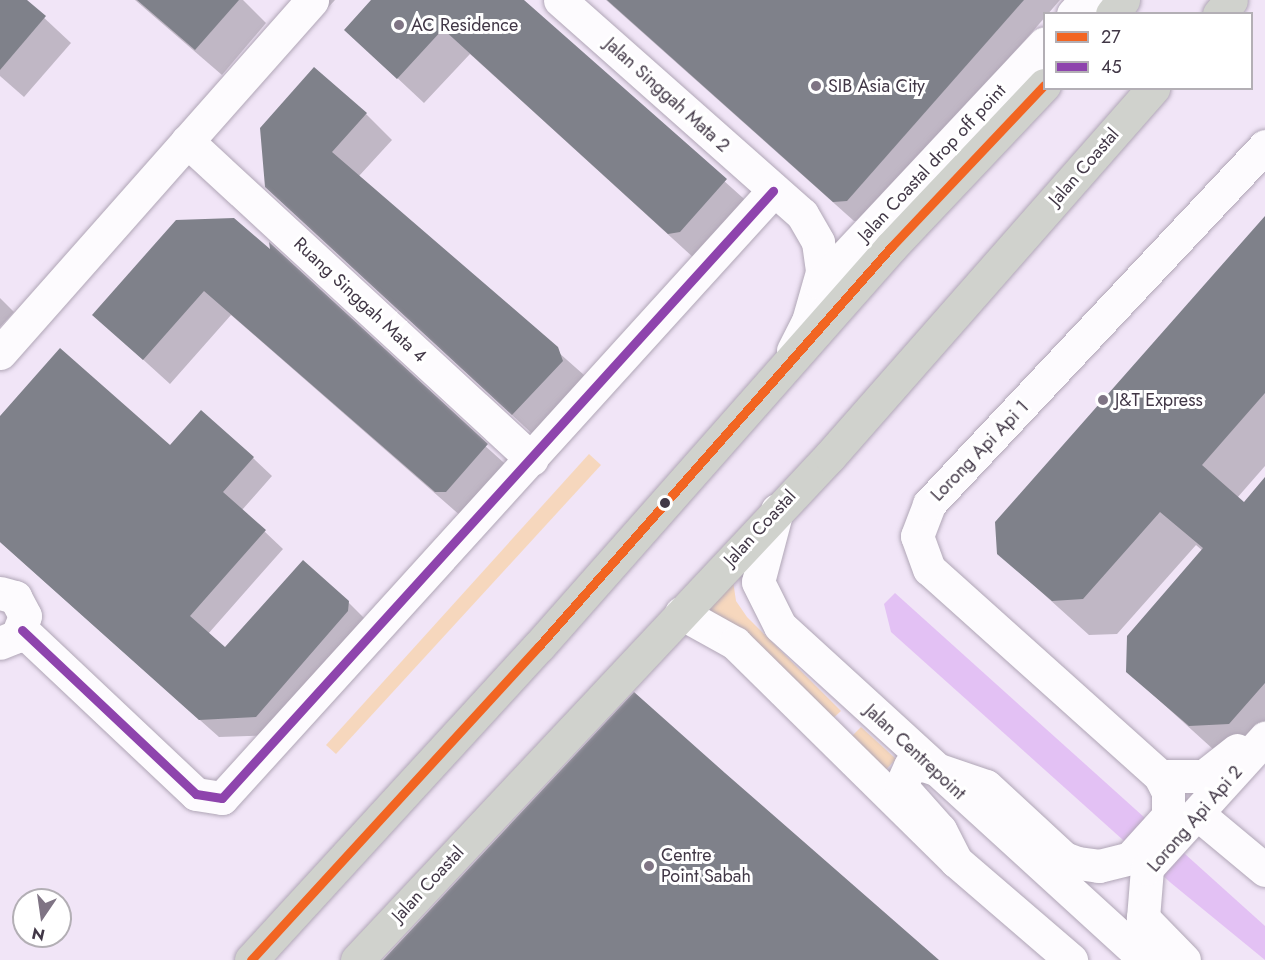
<!DOCTYPE html>
<style>
body{margin:0}
#map{position:relative;width:1265px;height:960px;overflow:hidden;background:#f1e5f7;font-family:Jost,sans-serif}
div>[style]{position:absolute}
.green>*{inset:0;background:#f6d7bd}
.water>*{inset:0;background:#e3c1f4}
.shadow>*{inset:0;background:#0003}
.building>*{inset:0;background:#7f818a}
.roads{filter:drop-shadow(0 0 2px #b0a6b6) drop-shadow(0 0 2px #b0a6b6)}
.street>*{height:33px;margin:-16.5px;padding:0 16.5px;transform-origin:16.5px;border-radius:16.5px;background:#fdfbfe}
.highway>*{height:33px;margin:-16.5px;padding:0 16.5px;transform-origin:16.5px;border-radius:16.5px;background:#d0d2cd}
.bus-1>*{height:9px;margin:-4.5px;padding:0 4.5px;transform-origin:4.5px;border-radius:4.5px;background:#f26522}
.bus-2>*{height:9px;margin:-4.5px;padding:0 4.5px;transform-origin:4.5px;border-radius:4.5px;background:#8e44ad}
.dots>*{width:16px;height:16px;translate:-50% -50%;box-sizing:border-box;border:3px solid #fff;border-radius:50%}
span{translate:-50% -50%;white-space:nowrap;text-align:center;line-height:1.15;-webkit-text-stroke:6px #fff;paint-order:stroke}
.poi-label{font-size:18px;color:#413746}
.left{translate:0 -50%;text-align:left}
.street-label{font-size:18px;color:#413746}
.legend{position:absolute;left:1043px;top:12px;width:210px;height:78px;box-sizing:border-box;background:#fff;border:2px solid #b3afb5;margin:0;padding:8px 10px;list-style:none;font-size:18px;color:#413746}
.legend li{display:flex;align-items:center;gap:12px;height:30px}
.legend b{width:30px;border:2px solid #b3afb5}
.north{position:absolute;left:12px;top:888px;width:60px;height:60px;box-sizing:border-box;background:#fff;border:2px solid #b3afb5;border-radius:50%;rotate:193deg;font-size:16px;font-weight:700;line-height:24px;text-align:center;color:#413746}
.north::after{content:'';display:block;margin:auto;width:21px;height:27px;background:#7f7484;clip-path:polygon(50% 0,100% 100%,50% 72%,0 100%)}
</style>
<div id="map">
<div class="green">
<div style="clip-path:polygon(589px 454px,601px 465px,336px 754px,326px 745px)"></div>
<div style="clip-path:polygon(732px 574px,736px 601px,747px 617px,841px 711px,830px 721px,708px 609px)"></div>
<div style="clip-path:polygon(861px 727px,896px 759px,881px 775px,847px 741px)"></div>
</div>
<div class="water">
<div style="clip-path:polygon(895px 593px,1265px 926px,1265px 960px,1171px 883px,891px 632px,884px 604px)"></div>
</div>
<div class="shadow">
<div style="clip-path:polygon(0 0,25px 0,71px 43px,24px 97px,0 76px)"></div>
<div style="clip-path:polygon(135px 0,243px 0,266px 23px,222px 75px)"></div>
<div style="clip-path:polygon(310px 0,335px 0,324px 12px)"></div>
<div style="clip-path:polygon(373px 0,522px 0,752px 206px,695px 259px,470px 54px,424px 103px,346px 30px)"></div>
<div style="clip-path:polygon(606px 0,1060px 0,867px 221px,854px 221px)"></div>
<div style="clip-path:polygon(366px 114px,392px 140px,359px 176px,584px 375px,588px 387px,539px 440px,266px 187px)"></div>
<div style="clip-path:polygon(1265px 219px,1265px 466px,1237px 498px,1244px 504px,1265px 480px,1265px 757px,1225px 760px,1128px 672px,1203px 551px,1196px 545px,1117px 634px,1089px 635px,998px 553px)"></div>
<div style="clip-path:polygon(234px 220px,512px 470px,462px 517px,231px 315px,170px 384px,94px 315px)"></div>
<div style="clip-path:polygon(0 298px,14px 312px,0 327px)"></div>
<div style="clip-path:polygon(0 418px,253px 458px,272px 476px,242px 510px,283px 549px,208px 634px,225px 650px,348px 602px,367px 621px,275px 735px,219px 737px,0 542px)"></div>
</div>
<div class="building">
<div style="clip-path:polygon(0 0,27px 0,46px 16px,0 70px)"></div>
<div style="clip-path:polygon(137px 0,239px 0,195px 50px)"></div>
<div style="clip-path:polygon(371px 0,524px 0,727px 179px,680px 232px,668px 234px,443px 29px,397px 79px,344px 30px)"></div>
<div style="clip-path:polygon(607px 0,1024px 0,847px 201px,833px 202px)"></div>
<div style="clip-path:polygon(314px 67px,367px 113px,332px 152px,558px 347px,563px 361px,512px 415px,265px 187px,260px 128px)"></div>
<div style="clip-path:polygon(1265px 216px,1265px 393px,1202px 465px,1244px 502px,1265px 477px,1265px 683px,1229px 724px,1189px 726px,1126px 672px,1127px 636px,1203px 548px,1160px 512px,1083px 599px,1052px 601px,997px 554px,995px 522px)"></div>
<div style="clip-path:polygon(234px 218px,270px 249px,269px 242px,488px 444px,446px 492px,435px 492px,204px 291px,143px 360px,92px 315px,176px 220px)"></div>
<div style="clip-path:polygon(60px 348px,170px 445px,201px 410px,254px 457px,223px 492px,266px 530px,190px 616px,225px 647px,303px 560px,349px 601px,348px 611px,256px 717px,199px 720px,0 542px,0 416px)"></div>
<div style="clip-path:polygon(634px 692px,725px 773px,939px 960px,383px 960px)"></div>
</div>
<div class="roads">
<div class="street">
<div style="left:560px;top:0;width:323px;rotate:41.5deg"></div>
<div style="left:802px;top:214px;width:32px;rotate:60deg"></div>
<div style="left:818px;top:242px;width:30px;rotate:82deg"></div>
<div style="left:822px;top:272px;width:51px;rotate:105.9deg"></div>
<div style="left:808px;top:321px;width:33px;rotate:117deg"></div>
<div style="left:1073px;top:14px;width:19px;rotate:-47deg"></div>
<div style="left:187px;top:141px;width:469px;rotate:42.7deg"></div>
<div style="left:820px;top:283px;width:328px;rotate:-46.9deg"></div>
<div style="left:0;top:353px;width:471px;rotate:-48.5deg"></div>
<div style="left:777px;top:510px;width:74px;rotate:104.8deg"></div>
<div style="left:758px;top:582px;width:49px;rotate:63.4deg"></div>
<div style="left:780px;top:626px;width:495px;rotate:42.4deg"></div>
<div style="left:0;top:593px;width:16px;rotate:15deg"></div>
<div style="left:15px;top:597px;width:21px;rotate:62deg"></div>
<div style="left:25px;top:616px;width:22px;rotate:112deg"></div>
<div style="left:17px;top:636px;width:18px;rotate:158deg"></div>
<div style="left:681px;top:613px;width:62px;rotate:29.1deg"></div>
<div style="left:735px;top:643px;width:310px;rotate:44.6deg"></div>
<div style="left:956px;top:861px;width:152px;rotate:40.7deg"></div>
<div style="left:22px;top:630px;width:239px;rotate:43.3deg"></div>
<div style="left:196px;top:794px;width:26px;rotate:9deg"></div>
<div style="left:222px;top:798px;width:820px;rotate:-47.77deg"></div>
<div style="left:1160px;top:776px;width:44px"></div>
<div style="left:1204px;top:776px;width:42px;rotate:-38.2deg"></div>
<div style="left:1199px;top:815px;width:86px;rotate:39.8deg"></div>
<div style="left:956px;top:861px;width:35px;rotate:-117deg"></div>
<div style="left:940px;top:830px;width:59px;rotate:-131.6deg"></div>
<div style="left:901px;top:786px;width:22px;rotate:-66deg"></div>
<div style="left:910px;top:766px;width:14px;rotate:-4deg"></div>
<div style="left:924px;top:765px;width:65px;rotate:18.7deg"></div>
<div style="left:986px;top:786px;width:106px;rotate:42.7deg"></div>
<div style="left:1064px;top:858px;width:15px;rotate:20deg"></div>
<div style="left:1078px;top:863px;width:21px;rotate:8deg"></div>
<div style="left:1099px;top:866px;width:32px;rotate:-14deg"></div>
<div style="left:1130px;top:858px;width:57px;rotate:-47.9deg"></div>
<div style="left:1168px;top:816px;width:24px;rotate:-90deg"></div>
<div style="left:1168px;top:792px;width:18px;rotate:-117deg"></div>
<div style="left:1160px;top:776px;width:310px;rotate:-138.1deg"></div>
<div style="left:929px;top:569px;width:35px;rotate:-110deg"></div>
<div style="left:917px;top:536px;width:34px;rotate:-69deg"></div>
<div style="left:929px;top:504px;width:491px;rotate:-46.8deg"></div>
<div style="left:1184px;top:960px;width:59px;rotate:-134.3deg"></div>
<div style="left:1143px;top:918px;width:50px;rotate:-85.4deg"></div>
<div style="left:1147px;top:868px;width:176px;rotate:-47.8deg"></div>
</div>
<div class="highway">
<div style="left:1112px;top:14px;width:18px;rotate:-52deg"></div>
<div style="left:1219px;top:14px;width:18px;rotate:-49deg"></div>
<div style="left:251px;top:960px;width:426px;rotate:-47.5deg"></div>
<div style="left:539px;top:646px;width:532px;rotate:-48.58deg"></div>
<div style="left:891px;top:247px;width:223px;rotate:-46.6deg"></div>
<div style="left:357px;top:960px;width:691px;rotate:-46.82deg"></div>
<div style="left:830px;top:456px;width:490px;rotate:-48.7deg"></div>
</div>
</div>
<div class="bus-1">
<div style="left:251px;top:960px;width:426px;rotate:-47.5deg"></div>
<div style="left:539px;top:646px;width:532px;rotate:-48.58deg"></div>
<div style="left:891px;top:247px;width:223px;rotate:-46.6deg"></div>
</div>
<div class="bus-2">
<div style="left:22px;top:630px;width:239px;rotate:43.3deg"></div>
<div style="left:196px;top:794px;width:26px;rotate:9deg"></div>
<div style="left:222px;top:798px;width:820px;rotate:-47.77deg"></div>
</div>
<div class="dots">
<div style="left:399px;top:25px;background:#7f7484"></div>
<div style="left:816px;top:86px;background:#7f7484"></div>
<div style="left:1103px;top:400px;background:#7f7484"></div>
<div style="left:665px;top:503px;background:#413746"></div>
<div style="left:649px;top:866px;background:#7f7484"></div>
</div>
<div class="poi-label">
<span class="left" style="left:411px;top:25px">AC Residence</span>
<span class="left" style="left:828px;top:86px">SIB Asia City</span>
<span class="left" style="left:1115px;top:400px">J&amp;T Express</span>
<span class="left" style="left:661px;top:866px">Centre<br>Point Sabah</span>
</div>
<div class="street-label">
<span style="left:667px;top:95px;rotate:42deg">Jalan Singgah Mata 2</span>
<span style="left:932px;top:163px;rotate:-47deg">Jalan Coastal drop off point</span>
<span style="left:1084px;top:167px;rotate:-49deg">Jalan Coastal</span>
<span style="left:360px;top:300px;rotate:43deg">Ruang Singgah Mata 4</span>
<span style="left:980px;top:451px;rotate:-46deg">Lorong Api Api 1</span>
<span style="left:760px;top:528px;rotate:-47deg">Jalan Coastal</span>
<span style="left:915px;top:752px;rotate:43deg">Jalan Centrepoint</span>
<span style="left:1195px;top:819px;rotate:-49deg">Lorong Api Api 2</span>
<span style="left:428px;top:884px;rotate:-47deg">Jalan Coastal</span>
</div>
<ul class="legend">
<li><b style="height:8px;background:#f26522"></b>27</li>
<li><b style="height:8px;background:#8e44ad"></b>45</li>
</ul>
<div class="north">N</div>
</div>
